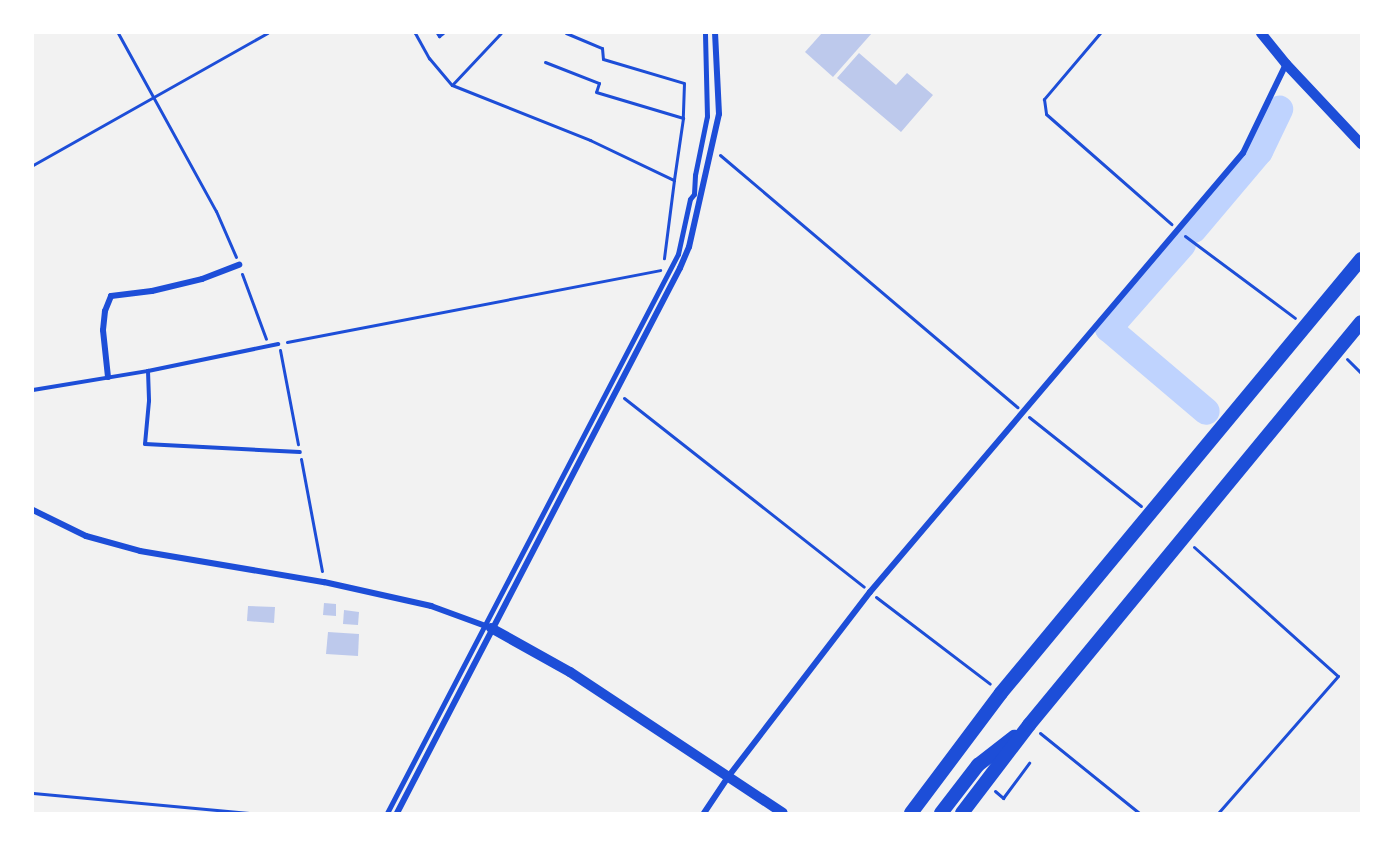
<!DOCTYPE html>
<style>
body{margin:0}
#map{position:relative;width:1394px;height:846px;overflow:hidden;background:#f2f2f2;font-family:Helvetica,sans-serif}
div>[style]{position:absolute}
.river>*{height:27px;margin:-13.5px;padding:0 13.5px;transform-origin:13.5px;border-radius:13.5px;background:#bfd3fe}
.building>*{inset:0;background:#bdc9ec}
.path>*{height:3px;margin:-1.5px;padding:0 1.5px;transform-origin:1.5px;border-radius:1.5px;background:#1d4ed8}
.service>*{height:4px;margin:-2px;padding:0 2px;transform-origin:2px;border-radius:2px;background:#1d4ed8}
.pedestrian>*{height:5px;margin:-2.5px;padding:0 2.5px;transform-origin:2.5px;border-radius:2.5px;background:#1d4ed8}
.minor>*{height:6px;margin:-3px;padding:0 3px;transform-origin:3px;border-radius:3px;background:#1d4ed8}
.tertiary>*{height:10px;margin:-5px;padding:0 5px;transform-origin:5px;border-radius:5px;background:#1d4ed8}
.trunk>*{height:14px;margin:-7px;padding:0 7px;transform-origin:7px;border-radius:7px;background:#1d4ed8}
span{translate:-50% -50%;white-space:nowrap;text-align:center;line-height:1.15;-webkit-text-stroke:6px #fff;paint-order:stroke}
.frame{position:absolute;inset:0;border:34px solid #fff;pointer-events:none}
</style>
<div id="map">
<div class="river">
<div style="left:1193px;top:229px;width:102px;rotate:-49.8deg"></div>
<div style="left:1259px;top:151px;width:47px;rotate:-64.5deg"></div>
<div style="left:1182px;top:244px;width:112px;rotate:131.4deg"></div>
<div style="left:1108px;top:328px;width:128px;rotate:40.3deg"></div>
</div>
<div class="building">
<div style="clip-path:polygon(822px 33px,872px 33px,833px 77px,805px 52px)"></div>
<div style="clip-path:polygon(859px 53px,896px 85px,907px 73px,933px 95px,901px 132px,837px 78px)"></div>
<div style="clip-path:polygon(324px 603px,336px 604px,336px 616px,323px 615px)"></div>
<div style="clip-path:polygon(248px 606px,275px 607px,274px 623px,247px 621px)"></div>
<div style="clip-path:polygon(344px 610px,359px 612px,358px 625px,343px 624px)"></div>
<div style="clip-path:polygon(328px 632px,359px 634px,358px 656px,326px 654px)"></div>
</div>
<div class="path">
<div style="left:118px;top:33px;width:203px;rotate:61.2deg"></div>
<div style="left:216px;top:211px;width:50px;rotate:66.5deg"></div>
<div style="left:415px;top:33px;width:29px;rotate:61deg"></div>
<div style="left:429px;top:58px;width:35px;rotate:50deg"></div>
<div style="left:452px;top:85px;width:149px;rotate:21.7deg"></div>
<div style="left:590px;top:140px;width:93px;rotate:25.5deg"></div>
<div style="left:674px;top:180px;width:79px;rotate:97.3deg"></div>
<div style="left:437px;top:33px;width:4px;rotate:56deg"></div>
<div style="left:439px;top:36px;width:5px;rotate:-37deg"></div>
<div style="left:566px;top:33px;width:39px;rotate:23deg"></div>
<div style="left:602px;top:48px;width:11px;rotate:85deg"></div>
<div style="left:603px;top:59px;width:84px;rotate:16.5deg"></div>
<div style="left:684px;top:83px;width:35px;rotate:92deg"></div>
<div style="left:683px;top:118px;width:63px;rotate:98.3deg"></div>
<div style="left:1100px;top:33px;width:87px;rotate:130.3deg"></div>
<div style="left:1044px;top:99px;width:15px;rotate:82deg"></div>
<div style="left:1046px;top:114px;width:167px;rotate:41.3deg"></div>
<div style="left:545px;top:62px;width:58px;rotate:21.3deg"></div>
<div style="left:599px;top:83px;width:9px;rotate:108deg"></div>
<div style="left:596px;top:92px;width:91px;rotate:16.6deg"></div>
<div style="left:452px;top:85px;width:71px;rotate:-46.7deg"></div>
<div style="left:720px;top:155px;width:390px;rotate:40.3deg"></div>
<div style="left:33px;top:165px;width:269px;rotate:-29.4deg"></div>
<div style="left:1185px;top:236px;width:137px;rotate:36.7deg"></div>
<div style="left:242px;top:274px;width:69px;rotate:69.7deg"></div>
<div style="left:287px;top:342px;width:380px;rotate:-10.9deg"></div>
<div style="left:280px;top:350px;width:96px;rotate:79.2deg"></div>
<div style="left:1347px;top:359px;width:20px;rotate:45deg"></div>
<div style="left:624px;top:398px;width:305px;rotate:38.2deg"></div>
<div style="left:1029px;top:417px;width:143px;rotate:38.5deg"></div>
<div style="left:301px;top:459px;width:114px;rotate:79.4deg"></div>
<div style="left:1194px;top:547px;width:193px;rotate:41.9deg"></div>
<div style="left:1338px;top:676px;width:182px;rotate:131.2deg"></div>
<div style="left:876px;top:597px;width:143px;rotate:37.3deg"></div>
<div style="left:1040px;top:733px;width:127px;rotate:38.9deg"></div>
<div style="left:995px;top:791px;width:11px;rotate:41deg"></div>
<div style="left:1003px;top:798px;width:44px;rotate:-53.4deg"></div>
<div style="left:33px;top:793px;width:217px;rotate:5.3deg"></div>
</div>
<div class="service">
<div style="left:148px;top:371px;width:30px;rotate:88deg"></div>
<div style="left:149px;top:401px;width:43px;rotate:95.3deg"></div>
<div style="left:145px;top:444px;width:155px;rotate:3deg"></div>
<div style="left:33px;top:390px;width:117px;rotate:-9.4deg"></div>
<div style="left:148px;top:371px;width:133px;rotate:-11.7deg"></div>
</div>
<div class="pedestrian">
<div style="left:387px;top:813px;width:630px;rotate:-62.5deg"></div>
<div style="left:678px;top:254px;width:56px;rotate:-77.7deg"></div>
<div style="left:690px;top:199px;width:6px;rotate:-51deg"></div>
<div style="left:694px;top:194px;width:19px;rotate:-87deg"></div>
<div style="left:695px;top:175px;width:60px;rotate:-78.5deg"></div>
<div style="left:707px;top:116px;width:83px;rotate:-91.4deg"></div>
</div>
<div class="minor">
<div style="left:108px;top:377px;width:47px;rotate:-96.1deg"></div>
<div style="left:103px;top:330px;width:19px;rotate:-84deg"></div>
<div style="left:105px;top:311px;width:16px;rotate:-68deg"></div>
<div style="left:111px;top:296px;width:41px;rotate:-7deg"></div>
<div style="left:152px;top:291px;width:51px;rotate:-13.5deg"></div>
<div style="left:202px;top:279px;width:40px;rotate:-21deg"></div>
<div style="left:33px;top:510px;width:59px;rotate:26.1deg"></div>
<div style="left:86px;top:536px;width:56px;rotate:15.5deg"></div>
<div style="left:140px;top:551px;width:187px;rotate:9.6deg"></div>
<div style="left:324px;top:582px;width:110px;rotate:12.6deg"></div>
<div style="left:431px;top:606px;width:64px;rotate:20.1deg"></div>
<div style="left:397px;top:813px;width:614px;rotate:-62.56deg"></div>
<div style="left:680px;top:268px;width:23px;rotate:-67deg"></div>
<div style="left:689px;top:247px;width:136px;rotate:-77.3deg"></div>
<div style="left:719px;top:114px;width:81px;rotate:-92.8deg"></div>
<div style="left:704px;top:813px;width:43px;rotate:-56.3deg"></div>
<div style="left:728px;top:777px;width:233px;rotate:-52.5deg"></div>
<div style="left:870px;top:592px;width:576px;rotate:-49.65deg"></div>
<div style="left:1243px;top:153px;width:99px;rotate:-64.2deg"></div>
</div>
<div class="tertiary">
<div style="left:1261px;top:33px;width:40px;rotate:51deg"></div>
<div style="left:1286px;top:64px;width:110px;rotate:46.8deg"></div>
<div style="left:491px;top:628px;width:90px;rotate:29.1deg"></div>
<div style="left:570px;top:672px;width:255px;rotate:33.5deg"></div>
</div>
<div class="trunk">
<div style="left:911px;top:813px;width:150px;rotate:-53.1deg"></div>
<div style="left:1001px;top:693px;width:564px;rotate:-50.32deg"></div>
<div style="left:941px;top:813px;width:61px;rotate:-52.4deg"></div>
<div style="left:978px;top:765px;width:46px;rotate:-37.9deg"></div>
<div style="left:962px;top:813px;width:111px;rotate:-52.7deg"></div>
<div style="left:1029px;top:725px;width:522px;rotate:-50.52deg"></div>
</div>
<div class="frame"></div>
</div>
